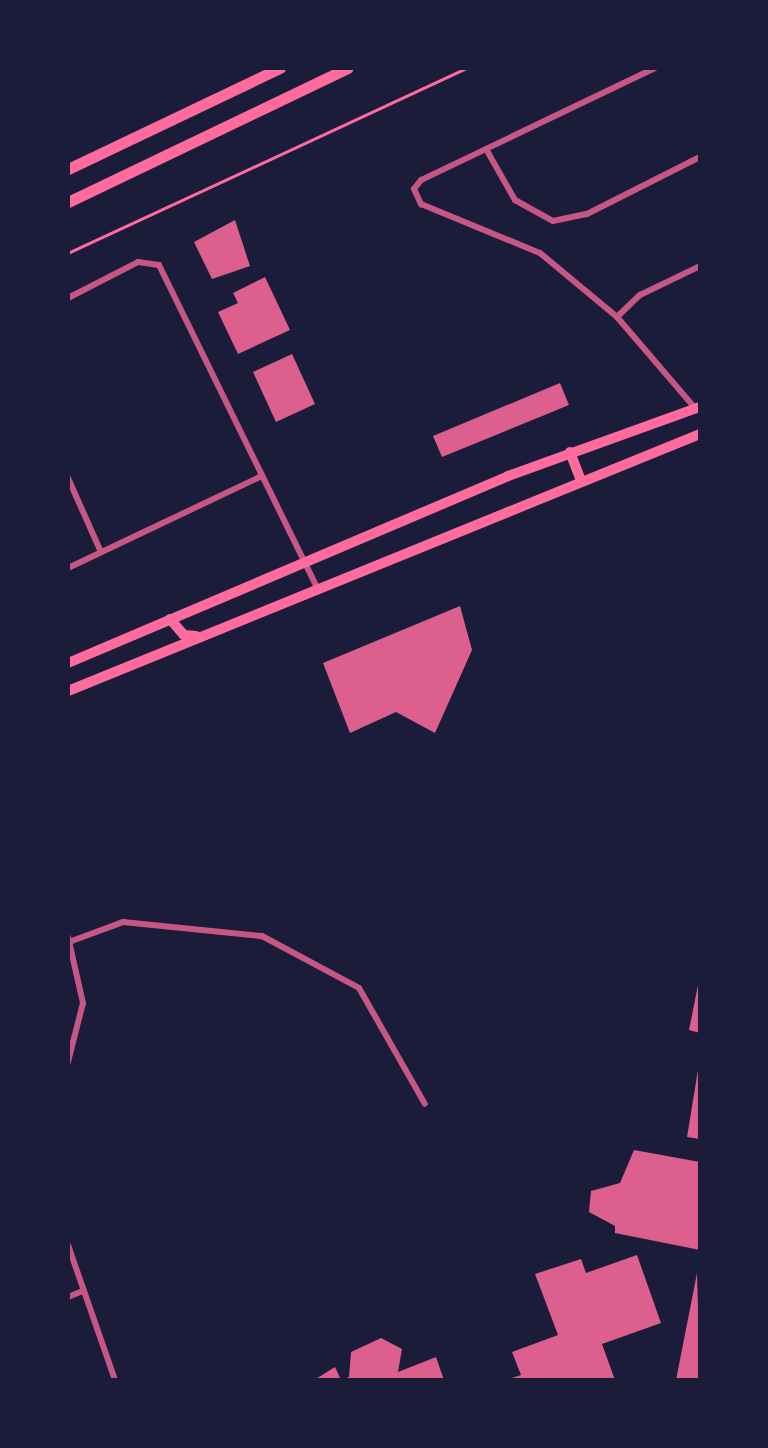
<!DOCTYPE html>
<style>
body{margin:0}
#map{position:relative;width:768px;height:1448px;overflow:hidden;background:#1b1b3a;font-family:"Source Sans 3",sans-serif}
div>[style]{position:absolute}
.building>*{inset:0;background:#dd5f8e}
.path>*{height:2.5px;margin:-1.25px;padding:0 1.25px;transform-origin:1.25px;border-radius:1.25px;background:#ff6b9d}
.minor>*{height:6px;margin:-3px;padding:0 3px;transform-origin:3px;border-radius:3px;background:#c65784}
.primary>*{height:10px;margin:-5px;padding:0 5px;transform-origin:5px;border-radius:5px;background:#ff6b9d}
.motorway>*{height:11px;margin:-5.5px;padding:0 5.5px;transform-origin:5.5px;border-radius:5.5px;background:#ff6b9d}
span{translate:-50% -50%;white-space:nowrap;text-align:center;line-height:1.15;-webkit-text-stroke:10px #1b1b3a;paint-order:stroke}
.frame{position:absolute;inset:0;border:70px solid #1b1b3a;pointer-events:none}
</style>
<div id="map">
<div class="building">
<div style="clip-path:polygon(235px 220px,250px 266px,212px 279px,194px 242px)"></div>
<div style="clip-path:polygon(265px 277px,290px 330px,238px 354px,218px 312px,238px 303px,233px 293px)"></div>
<div style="clip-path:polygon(292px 354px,315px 404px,276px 422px,253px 372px)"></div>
<div style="clip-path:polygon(560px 383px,569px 405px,442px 457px,433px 436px)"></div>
<div style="clip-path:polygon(460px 606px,472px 650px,435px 733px,396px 712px,350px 733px,323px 663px)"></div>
<div style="clip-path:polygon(699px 980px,700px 980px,700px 1033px,689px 1030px)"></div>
<div style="clip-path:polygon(698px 1070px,700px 1071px,700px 1139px,687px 1137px)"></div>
<div style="clip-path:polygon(634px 1150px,700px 1162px,700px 1250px,615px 1233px,615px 1226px,589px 1212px,591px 1191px,620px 1183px)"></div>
<div style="clip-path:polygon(637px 1255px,661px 1323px,602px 1344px,615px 1380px,506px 1380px,521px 1375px,512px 1352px,558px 1335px,535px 1274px,581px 1259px,586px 1273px)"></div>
<div style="clip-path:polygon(697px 1273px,700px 1380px,676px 1380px)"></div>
<div style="clip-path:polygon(381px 1338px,402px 1349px,398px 1372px,436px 1357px,444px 1380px,314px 1380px,335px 1367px,341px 1380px,349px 1377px,351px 1352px)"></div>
</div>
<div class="path">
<div style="left:68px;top:253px;width:439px;rotate:-24.9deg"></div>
</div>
<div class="minor">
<div style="left:655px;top:68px;width:259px;rotate:154.4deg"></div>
<div style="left:421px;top:180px;width:11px;rotate:128deg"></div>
<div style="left:414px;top:189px;width:17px;rotate:65deg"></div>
<div style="left:421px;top:204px;width:129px;rotate:22.4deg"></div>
<div style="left:540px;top:253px;width:100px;rotate:39.7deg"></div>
<div style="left:617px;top:317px;width:120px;rotate:49.4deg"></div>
<div style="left:486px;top:149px;width:59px;rotate:60.4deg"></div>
<div style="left:515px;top:200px;width:43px;rotate:28.9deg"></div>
<div style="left:553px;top:221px;width:35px;rotate:-12deg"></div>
<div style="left:587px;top:214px;width:127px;rotate:-26.8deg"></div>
<div style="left:68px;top:298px;width:79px;rotate:-27.2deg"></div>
<div style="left:138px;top:262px;width:21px;rotate:8deg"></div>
<div style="left:159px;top:265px;width:361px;rotate:63.9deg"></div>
<div style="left:617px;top:317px;width:32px;rotate:-44deg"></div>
<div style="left:640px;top:295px;width:67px;rotate:-25.8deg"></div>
<div style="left:68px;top:478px;width:81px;rotate:66deg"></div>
<div style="left:68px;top:568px;width:212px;rotate:-25.4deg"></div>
<div style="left:68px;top:937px;width:68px;rotate:77.2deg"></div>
<div style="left:83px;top:1003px;width:61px;rotate:104.3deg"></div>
<div style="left:69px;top:942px;width:58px;rotate:-20.3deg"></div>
<div style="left:123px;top:922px;width:140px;rotate:5.8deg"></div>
<div style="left:262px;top:936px;width:110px;rotate:28.2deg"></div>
<div style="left:359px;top:988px;width:133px;rotate:60.4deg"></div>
<div style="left:68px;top:1245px;width:143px;rotate:70.8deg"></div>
<div style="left:68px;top:1297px;width:16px;rotate:-22deg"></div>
</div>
<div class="primary">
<div style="left:570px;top:452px;width:28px;rotate:69deg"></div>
<div style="left:170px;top:619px;width:21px;rotate:49deg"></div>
<div style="left:184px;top:635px;width:12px;rotate:5deg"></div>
<div style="left:68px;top:663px;width:478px;rotate:-23deg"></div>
<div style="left:508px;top:476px;width:204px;rotate:-19.8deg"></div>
<div style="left:68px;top:691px;width:682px;rotate:-22.13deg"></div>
</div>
<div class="motorway">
<div style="left:68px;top:169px;width:235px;rotate:-25.5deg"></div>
<div style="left:68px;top:202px;width:310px;rotate:-25.6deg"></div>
</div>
<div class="frame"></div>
</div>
